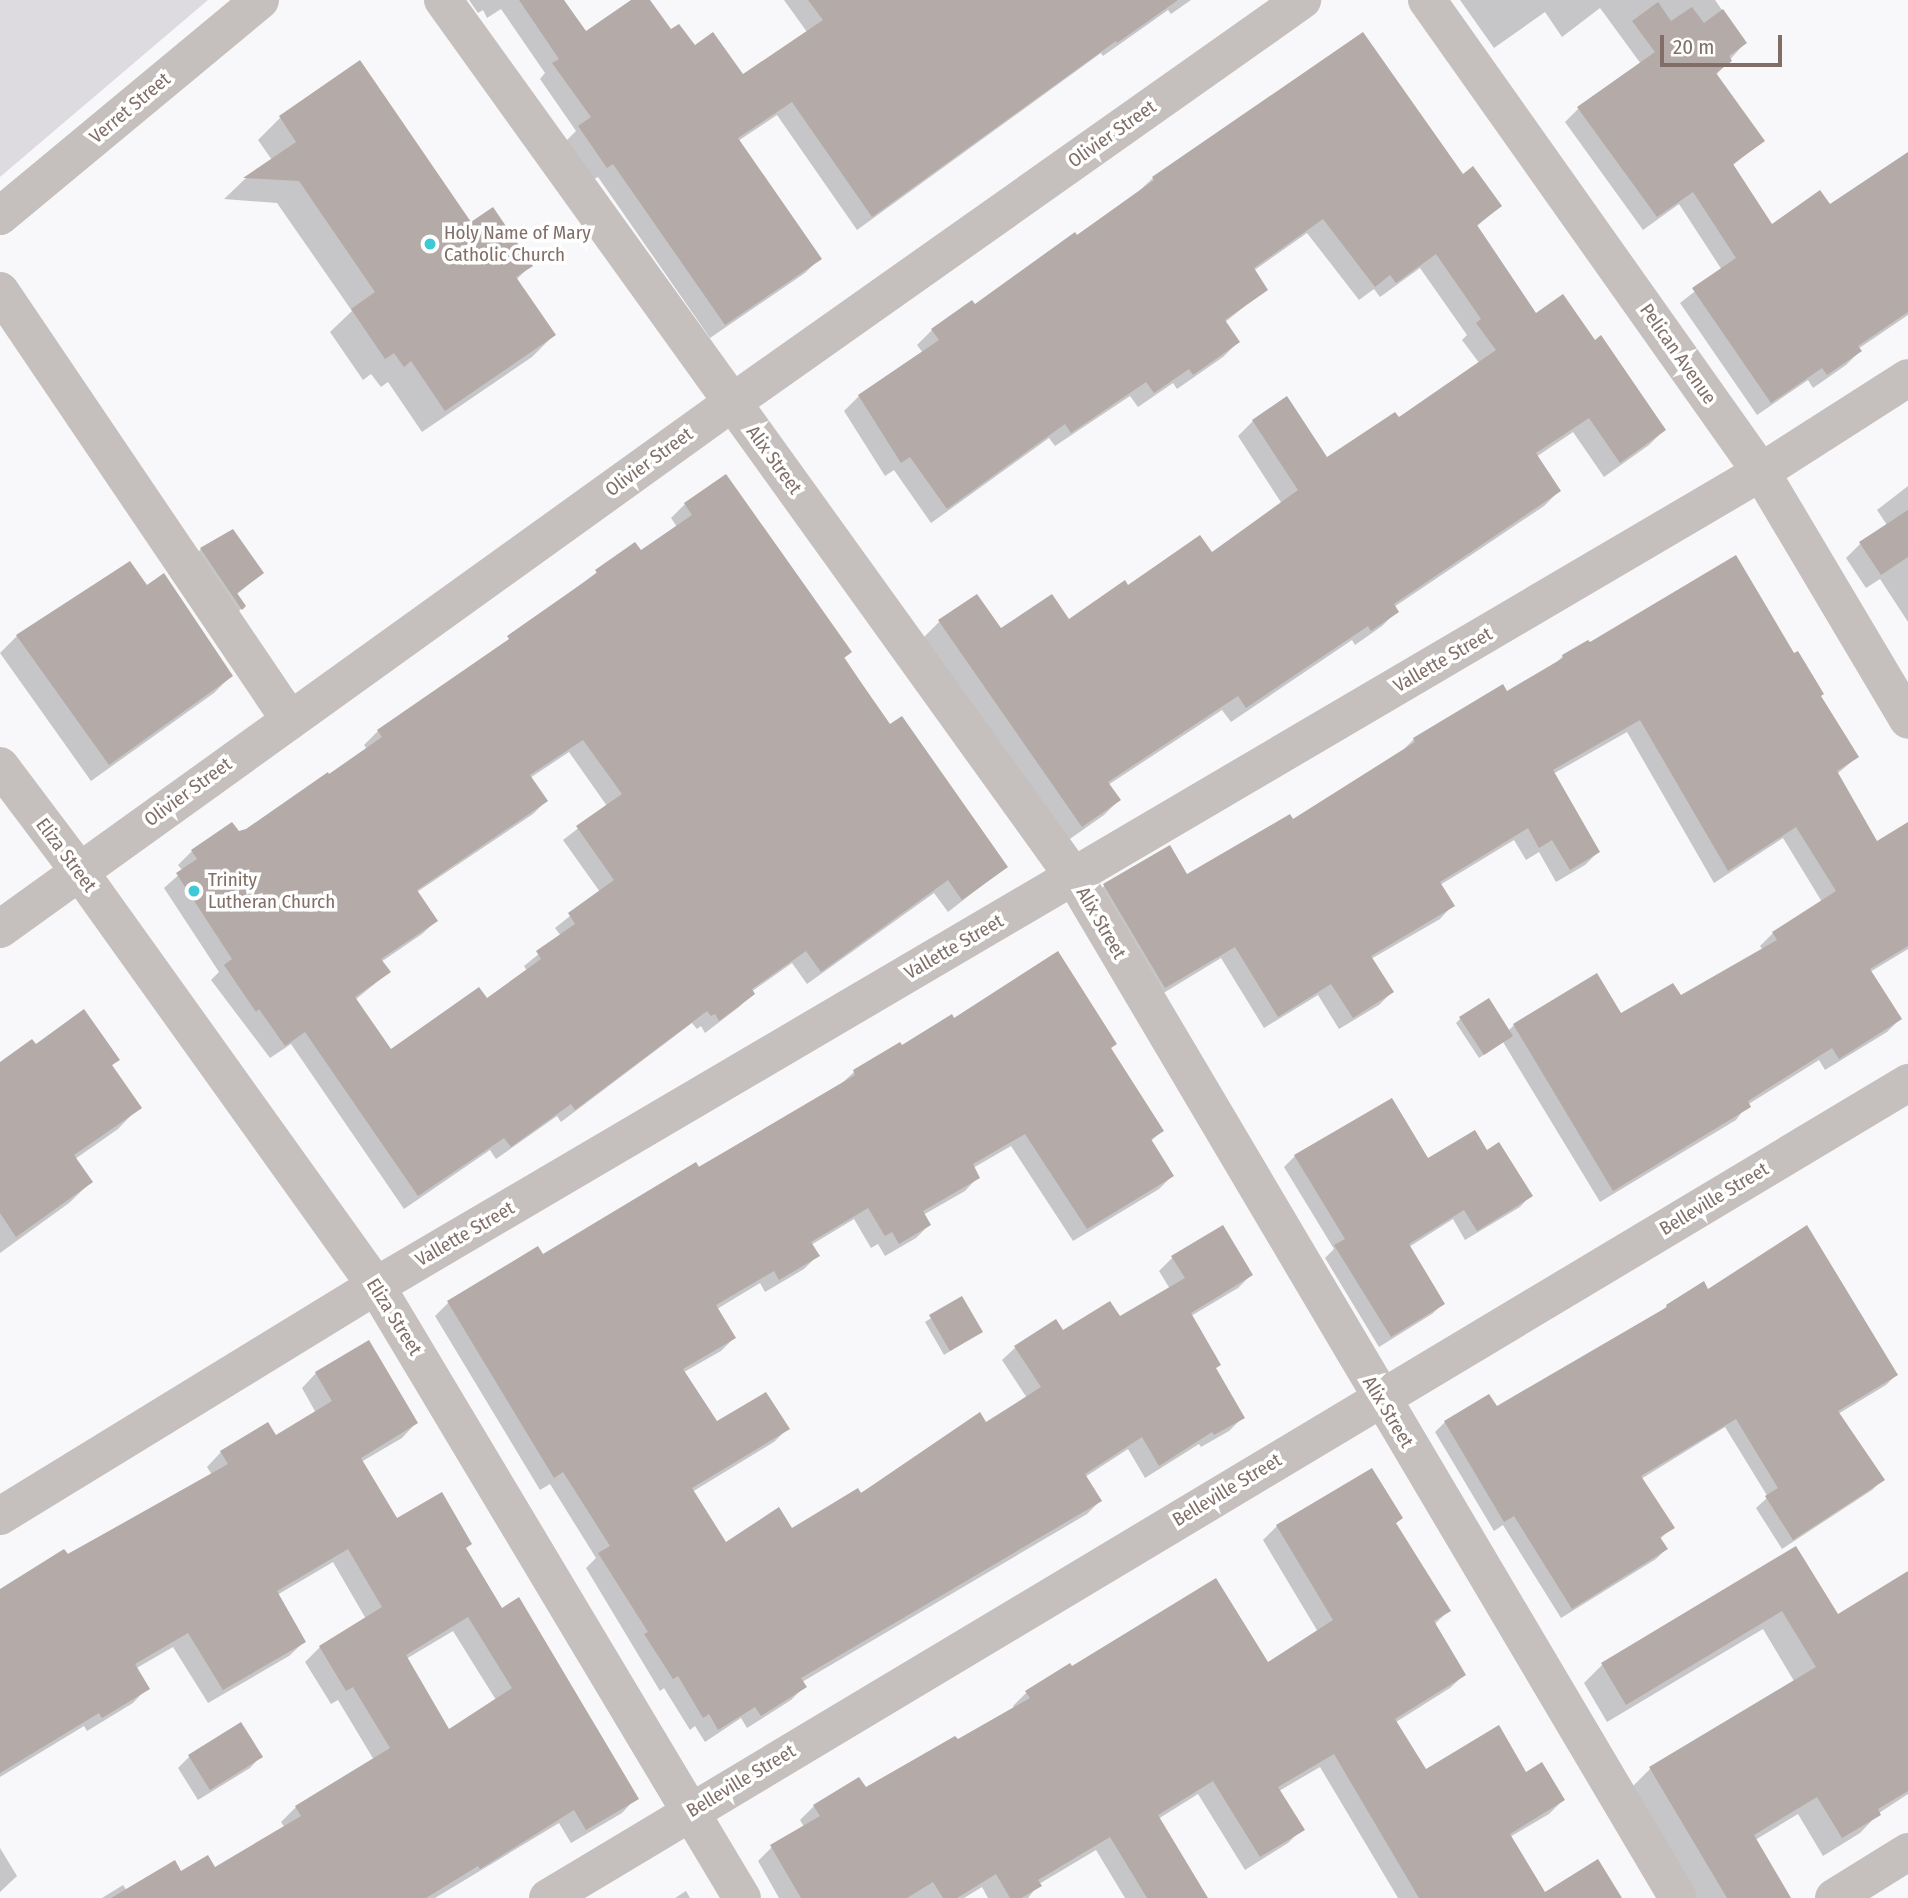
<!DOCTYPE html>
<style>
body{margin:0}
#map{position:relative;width:1908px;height:1898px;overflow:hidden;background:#f8f8fa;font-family:"Fira Sans Condensed",sans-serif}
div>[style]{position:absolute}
.green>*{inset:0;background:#dddae0}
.shadow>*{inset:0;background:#0003}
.building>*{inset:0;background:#b4aaa7}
.minor>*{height:38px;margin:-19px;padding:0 19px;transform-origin:19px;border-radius:19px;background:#c5bfbd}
.dots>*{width:19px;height:19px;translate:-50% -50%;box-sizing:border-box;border:4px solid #fff;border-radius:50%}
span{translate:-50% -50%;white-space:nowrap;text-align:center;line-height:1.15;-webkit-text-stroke:7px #fff;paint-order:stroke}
.street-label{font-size:19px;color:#806e67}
.poi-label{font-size:19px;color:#806e67}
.left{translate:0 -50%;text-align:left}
.scale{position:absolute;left:1660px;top:35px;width:122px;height:32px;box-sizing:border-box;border:4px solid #806e67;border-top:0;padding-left:9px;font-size:21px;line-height:24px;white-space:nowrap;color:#806e67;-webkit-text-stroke:5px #fff;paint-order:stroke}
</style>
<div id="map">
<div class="green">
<div style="clip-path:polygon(0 0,208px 0,0 177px)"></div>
</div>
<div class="shadow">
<div style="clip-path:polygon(469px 0,562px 0,585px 32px,670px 32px,742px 76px,807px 32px,784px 0,1191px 0,1171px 14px,1168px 10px,1103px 56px,1101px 53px,857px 230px,777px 115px,738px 141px,819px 259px,805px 273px,710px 338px,598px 177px,592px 180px,565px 142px,576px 131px,540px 79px,545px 73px,501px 9px,487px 18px,483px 10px,478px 13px)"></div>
<div style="clip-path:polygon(1460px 0,1715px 0,1745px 43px,1716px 75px,1762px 141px,1732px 166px,1771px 226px,1829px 207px,1908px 154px,1908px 315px,1858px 349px,1860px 351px,1846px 365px,1813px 388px,1808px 380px,1757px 415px,1680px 303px,1722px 270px,1679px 204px,1643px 230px,1565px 122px,1579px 108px,1641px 64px,1600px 8px,1562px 37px,1545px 12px,1494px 48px)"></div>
<div style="clip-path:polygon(1363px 35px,1463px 176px,1500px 206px,1476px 227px,1536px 316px,1594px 342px,1664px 430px,1649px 445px,1604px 477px,1573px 432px,1536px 457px,1559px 491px,1544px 506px,1394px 607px,1397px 611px,1382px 626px,1355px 645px,1352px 640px,1231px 722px,1222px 710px,1108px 785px,1119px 800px,1104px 815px,1067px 841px,924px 637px,939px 622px,1000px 630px,1068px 621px,1127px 587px,1212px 555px,1282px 504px,1238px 436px,1253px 421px,1327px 459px,1398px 420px,1480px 364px,1462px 340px,1467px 335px,1420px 268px,1380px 297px,1374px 289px,1359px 300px,1307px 233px,1253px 271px,1266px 289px,1224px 323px,1238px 342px,1223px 357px,1177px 389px,1173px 383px,1138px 407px,1130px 396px,1055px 446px,1049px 438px,931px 523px,894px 470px,885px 476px,844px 411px,859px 396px,923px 353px,917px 345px,932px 330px,975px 307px,1137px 193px,1153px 178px)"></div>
<div style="clip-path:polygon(280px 118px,470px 224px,530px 266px,516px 280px,554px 335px,532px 357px,422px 432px,388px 382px,381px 387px,371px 374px,363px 380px,330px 332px,352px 311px,277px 203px,224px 199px,245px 179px,272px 160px,258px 140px)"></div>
<div style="clip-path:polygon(evenodd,726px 476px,890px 727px,1006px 867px,948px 912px,934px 893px,807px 984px,792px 963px,751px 992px,753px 994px,739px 1007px,705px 1033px,701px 1026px,697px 1029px,692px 1023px,561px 1122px,557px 1116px,496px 1159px,490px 1150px,404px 1209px,291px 1044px,270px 1058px,211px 980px,219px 972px,164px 888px,183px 871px,178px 865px,192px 851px,232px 824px,238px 833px,246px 830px,367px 749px,364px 745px,378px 731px,495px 651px,597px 572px,640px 553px,677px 527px,671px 518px,685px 504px,726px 476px,569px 752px,607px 806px,563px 840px,600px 892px,555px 928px,561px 936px,524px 966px,527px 971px,486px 1001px,390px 1051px,355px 1000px,389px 972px,381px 962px,422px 934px,436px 921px,417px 892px,533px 814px,546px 801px,530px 778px,569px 752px)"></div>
<div style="clip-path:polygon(1908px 486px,1908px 622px,1880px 579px,1866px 588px,1846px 558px,1860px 544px,1887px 525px,1877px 510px)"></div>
<div style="clip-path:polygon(201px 549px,262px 573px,236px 595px,244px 606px,233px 617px,190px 560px)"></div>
<div style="clip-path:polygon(146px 587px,231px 676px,214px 693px,91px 781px,0 653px,17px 636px)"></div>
<div style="clip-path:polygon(1563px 656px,1819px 696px,1857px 757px,1837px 774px,1877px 844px,1908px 824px,1908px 949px,1870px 972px,1900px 1019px,1887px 1032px,1825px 1070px,1819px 1060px,1747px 1105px,1736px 1120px,1600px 1202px,1503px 1042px,1479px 1058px,1456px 1023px,1461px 1018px,1508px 1031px,1514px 1025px,1621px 1016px,1680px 997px,1763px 950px,1760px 946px,1773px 933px,1822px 902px,1783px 838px,1714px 883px,1627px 732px,1553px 774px,1598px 852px,1585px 865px,1556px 882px,1539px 852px,1526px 860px,1514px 840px,1440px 885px,1452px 906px,1440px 919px,1371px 959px,1392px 992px,1379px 1005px,1339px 1029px,1318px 995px,1264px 1028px,1221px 958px,1152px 1000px,1092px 898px,1105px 885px,1186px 876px,1292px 822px,1401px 752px,1414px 739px,1506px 693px,1553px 666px)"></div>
<div style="clip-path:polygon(954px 1020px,1110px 1049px,1162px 1131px,1151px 1141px,1172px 1176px,1159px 1189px,1073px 1241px,1011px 1146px,973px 1168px,978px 1177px,965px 1191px,923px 1215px,929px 1225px,916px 1238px,885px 1256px,878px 1244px,871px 1248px,854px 1219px,811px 1245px,817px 1256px,804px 1269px,765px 1292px,760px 1283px,717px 1309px,734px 1338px,721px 1351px,684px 1372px,717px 1424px,787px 1429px,774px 1442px,692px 1492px,725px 1544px,792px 1531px,986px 1424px,1027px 1398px,1002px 1360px,1016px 1347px,1119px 1318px,1170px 1289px,1159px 1271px,1172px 1258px,1222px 1228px,1251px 1275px,1238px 1288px,1191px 1316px,1214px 1369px,1242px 1418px,1229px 1431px,1201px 1447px,1199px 1444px,1145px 1478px,1128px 1449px,1085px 1477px,1100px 1501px,1087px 1514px,802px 1682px,805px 1686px,791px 1700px,747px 1728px,741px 1718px,705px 1742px,695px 1726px,690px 1730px,664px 1688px,660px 1691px,586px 1568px,596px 1558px,550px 1484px,540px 1490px,435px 1316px,448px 1303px,543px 1257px,840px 1085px,854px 1072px)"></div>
<div style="clip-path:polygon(35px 1047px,117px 1060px,111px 1066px,139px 1107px,118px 1129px,75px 1159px,91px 1182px,69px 1203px,0 1253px,0 1064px)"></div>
<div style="clip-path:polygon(1487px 1152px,1530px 1196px,1520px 1207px,1465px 1240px,1453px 1219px,1409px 1247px,1443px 1304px,1432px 1314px,1379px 1347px,1325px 1258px,1334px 1249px,1284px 1167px,1295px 1156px,1428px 1160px)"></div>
<div style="clip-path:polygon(1708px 1291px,1896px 1375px,1886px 1385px,1838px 1414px,1882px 1480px,1872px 1490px,1782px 1549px,1756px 1508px,1768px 1497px,1725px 1427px,1641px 1479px,1672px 1527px,1660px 1539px,1666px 1549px,1656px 1559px,1561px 1618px,1503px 1525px,1494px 1531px,1435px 1432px,1445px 1422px,1496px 1409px,1659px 1314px,1667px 1306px)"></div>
<div style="clip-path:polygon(962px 1299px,981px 1332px,944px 1355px,925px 1322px)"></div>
<div style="clip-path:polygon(evenodd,316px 1373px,416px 1423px,402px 1438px,361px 1462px,396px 1521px,464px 1549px,501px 1610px,636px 1798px,622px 1813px,571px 1843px,559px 1823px,435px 1898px,102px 1898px,123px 1885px,127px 1891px,181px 1873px,215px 1869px,285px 1828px,281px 1822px,296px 1807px,374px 1760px,338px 1700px,331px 1704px,305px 1662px,320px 1647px,366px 1619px,333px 1562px,277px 1595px,304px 1642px,289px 1656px,208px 1703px,173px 1647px,135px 1669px,147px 1688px,133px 1703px,87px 1731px,84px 1726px,0 1777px,0 1591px,212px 1475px,207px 1467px,221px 1452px,275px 1437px,316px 1413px,302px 1388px,316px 1373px,453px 1631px,496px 1700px,449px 1731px,406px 1659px,453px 1631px)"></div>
<div style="clip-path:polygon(1401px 1518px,1395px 1524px,1448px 1611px,1434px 1625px,1464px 1675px,1450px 1688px,1396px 1722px,1425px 1771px,1525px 1774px,1563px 1800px,1549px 1814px,1510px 1837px,1544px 1895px,1620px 1898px,1398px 1898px,1320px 1767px,1279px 1791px,1302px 1829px,1288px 1843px,1245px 1870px,1198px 1794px,1158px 1819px,1190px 1898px,1125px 1898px,1096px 1850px,1039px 1884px,1028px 1898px,988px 1898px,982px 1887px,964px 1898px,779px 1898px,758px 1861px,772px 1847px,804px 1827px,800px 1820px,814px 1806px,865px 1789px,957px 1742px,1014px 1709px,1013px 1706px,1027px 1692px,1072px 1669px,1267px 1664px,1318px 1632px,1263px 1540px,1277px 1526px)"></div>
<div style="clip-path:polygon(1795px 1549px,1838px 1616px,1908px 1573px,1908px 1794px,1879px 1813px,1860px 1833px,1823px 1856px,1798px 1814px,1755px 1840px,1777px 1898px,1697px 1898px,1632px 1787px,1650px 1769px,1794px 1681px,1763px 1629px,1607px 1722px,1584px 1683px,1602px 1665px)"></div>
<div style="clip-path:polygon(189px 1757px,260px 1757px,250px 1768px,198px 1800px,178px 1768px)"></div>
<div style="clip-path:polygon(0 1848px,17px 1876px,0 1892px)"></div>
<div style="clip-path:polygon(686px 1891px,690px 1898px,675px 1898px)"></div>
</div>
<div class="building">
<div style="clip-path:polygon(519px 0,564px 0,586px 31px,631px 0,650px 0,671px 29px,679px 24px,695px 45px,713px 32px,743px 74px,823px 20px,808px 0,1178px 0,1117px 43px,1116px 41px,872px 217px,792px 102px,738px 138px,822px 259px,725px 325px,613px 164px,607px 168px,578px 126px,591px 117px,552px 63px,559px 59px)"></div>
<div style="clip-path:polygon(1658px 2px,1671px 21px,1692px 7px,1704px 23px,1723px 9px,1747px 43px,1729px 56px,1732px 61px,1716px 73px,1765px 141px,1733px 164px,1772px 224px,1820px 190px,1830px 204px,1908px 152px,1908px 312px,1858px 346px,1862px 351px,1827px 375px,1822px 368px,1771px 403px,1692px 288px,1736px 258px,1693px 192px,1657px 217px,1577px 107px,1655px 52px,1632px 21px)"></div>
<div style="clip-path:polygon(1363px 32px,1463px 174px,1473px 166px,1502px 206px,1477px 225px,1536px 313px,1563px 294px,1595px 340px,1601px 335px,1666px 430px,1620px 463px,1589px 418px,1536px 453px,1561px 491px,1394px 604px,1399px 612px,1371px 631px,1368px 626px,1246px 708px,1238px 696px,1108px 782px,1121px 800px,1082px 827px,938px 620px,977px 594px,1001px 628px,1052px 594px,1069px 619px,1125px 580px,1128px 585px,1200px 535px,1212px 552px,1298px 490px,1252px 420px,1287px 396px,1327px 457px,1395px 412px,1399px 417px,1496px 350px,1476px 323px,1481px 319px,1436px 254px,1396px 283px,1390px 275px,1375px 287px,1323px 219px,1254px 268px,1268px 290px,1225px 320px,1240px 342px,1193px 375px,1189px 369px,1154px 393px,1146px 382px,1071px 433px,1065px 424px,947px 509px,910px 457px,901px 463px,858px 395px,939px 340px,931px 329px,972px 300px,975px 304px,1075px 232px,1077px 235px,1154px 180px,1152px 177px)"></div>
<div style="clip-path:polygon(360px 60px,471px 222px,493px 207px,533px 266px,516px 277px,556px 335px,445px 411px,411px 361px,404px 367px,394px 353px,385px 359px,351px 309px,375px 292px,299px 181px,243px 178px,296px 142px,279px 116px)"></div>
<div style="clip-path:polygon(evenodd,726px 474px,852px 652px,844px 658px,890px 724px,902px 716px,1008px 867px,962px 900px,948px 880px,821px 972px,806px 951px,752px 989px,755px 994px,719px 1021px,715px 1014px,711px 1016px,707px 1011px,575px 1110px,571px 1104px,511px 1147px,504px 1138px,418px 1196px,305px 1032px,285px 1046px,259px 1009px,256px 1012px,224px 965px,232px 959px,176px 873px,197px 859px,191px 850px,232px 822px,239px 831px,246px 829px,328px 772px,329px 774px,382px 737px,377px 730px,509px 639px,507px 636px,597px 573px,595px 570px,635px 542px,641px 550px,692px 515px,684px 503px,726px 474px,583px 740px,622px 794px,576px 826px,614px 880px,568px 913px,575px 924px,536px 951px,541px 959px,487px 998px,479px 987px,391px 1049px,355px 997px,391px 972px,381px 959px,438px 921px,417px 890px,548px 801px,530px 775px,583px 740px)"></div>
<div style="clip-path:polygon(1908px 510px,1908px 557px,1881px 575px,1859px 542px)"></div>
<div style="clip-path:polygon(233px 529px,264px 573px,237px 593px,246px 606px,242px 610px,200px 548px)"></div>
<div style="clip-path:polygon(1736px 555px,1794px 653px,1798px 651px,1824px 694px,1821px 696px,1859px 757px,1837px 771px,1877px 841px,1908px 822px,1908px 946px,1870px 969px,1902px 1019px,1839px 1059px,1832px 1048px,1748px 1101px,1751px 1107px,1613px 1191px,1513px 1024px,1597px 973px,1621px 1013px,1673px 983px,1681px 995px,1777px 940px,1772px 932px,1836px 891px,1796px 827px,1728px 871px,1640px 720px,1553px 770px,1600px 852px,1570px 870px,1552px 840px,1539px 848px,1528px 828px,1440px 882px,1455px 906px,1371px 956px,1394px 992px,1353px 1018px,1331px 984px,1278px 1017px,1235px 947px,1165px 988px,1103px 884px,1170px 845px,1187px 874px,1290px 814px,1293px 819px,1415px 742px,1413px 738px,1503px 684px,1507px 691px,1563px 658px,1562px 655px,1588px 640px,1590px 642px)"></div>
<div style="clip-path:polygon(130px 561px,147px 585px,164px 573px,233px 676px,109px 765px,16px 635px)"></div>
<div style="clip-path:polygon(1058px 951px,1117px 1044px,1111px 1048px,1164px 1131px,1151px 1139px,1174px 1176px,1087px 1229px,1025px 1134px,973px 1164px,980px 1178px,923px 1211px,931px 1225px,899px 1244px,892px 1232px,885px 1236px,868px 1208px,811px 1242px,820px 1256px,779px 1280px,774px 1271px,716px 1305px,736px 1338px,683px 1369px,717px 1421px,766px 1392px,790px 1429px,692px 1488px,726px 1542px,779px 1507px,792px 1528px,858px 1488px,861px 1493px,980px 1412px,986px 1422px,1041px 1387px,1014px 1346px,1056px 1319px,1063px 1330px,1110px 1301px,1120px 1316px,1185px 1278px,1171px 1256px,1223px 1225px,1253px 1275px,1191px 1313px,1221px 1365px,1216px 1368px,1245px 1418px,1214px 1435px,1212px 1432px,1159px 1466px,1142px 1437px,1085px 1474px,1102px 1501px,801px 1678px,807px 1687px,761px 1716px,755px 1707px,718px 1730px,709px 1714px,703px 1718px,678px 1676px,673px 1679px,644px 1634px,648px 1632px,598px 1553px,610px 1546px,563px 1472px,554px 1478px,447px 1301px,538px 1246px,543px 1254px,696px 1162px,699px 1167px,855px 1075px,853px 1070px,900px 1042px,902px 1045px,952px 1014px,954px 1018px)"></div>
<div style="clip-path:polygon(1489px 998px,1513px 1036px,1484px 1055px,1459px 1017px)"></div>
<div style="clip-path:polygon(84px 1009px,120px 1060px,112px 1065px,142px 1108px,74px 1155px,93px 1182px,16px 1237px,0 1213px,0 1062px,32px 1039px,36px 1044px)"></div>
<div style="clip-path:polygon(1392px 1098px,1428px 1158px,1475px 1130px,1487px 1150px,1499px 1142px,1533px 1196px,1477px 1231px,1464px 1210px,1409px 1244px,1445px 1304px,1391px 1337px,1334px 1245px,1345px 1239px,1294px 1155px)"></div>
<div style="clip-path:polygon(1807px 1225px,1898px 1375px,1838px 1411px,1885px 1480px,1793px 1540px,1765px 1496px,1778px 1488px,1736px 1419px,1641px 1476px,1675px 1528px,1660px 1537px,1668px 1549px,1572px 1609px,1514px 1516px,1504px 1522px,1444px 1421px,1489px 1394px,1497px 1406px,1667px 1307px,1666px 1305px,1704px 1281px,1708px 1289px)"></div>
<div style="clip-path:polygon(962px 1296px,983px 1332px,950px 1351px,929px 1315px)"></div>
<div style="clip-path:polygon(evenodd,369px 1340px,418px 1423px,361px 1458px,397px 1518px,442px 1492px,472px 1544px,466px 1548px,502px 1608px,519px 1597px,639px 1799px,586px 1830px,574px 1810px,480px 1869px,478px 1866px,426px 1898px,111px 1898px,175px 1860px,181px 1871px,208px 1855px,215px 1867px,301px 1816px,295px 1806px,390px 1748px,353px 1687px,346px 1691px,319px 1646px,382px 1607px,348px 1549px,277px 1591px,306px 1642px,223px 1690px,188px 1633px,135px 1664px,150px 1689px,102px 1718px,99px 1713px,0 1773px,0 1589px,64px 1549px,68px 1554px,228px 1464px,220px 1451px,268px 1422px,276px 1435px,332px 1401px,315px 1372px,369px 1340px,468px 1617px,512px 1688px,449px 1729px,406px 1655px,468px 1617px)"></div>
<div style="clip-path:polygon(1372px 1468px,1403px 1518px,1396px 1523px,1451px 1611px,1434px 1621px,1466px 1675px,1395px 1719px,1426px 1769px,1499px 1725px,1526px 1772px,1542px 1762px,1565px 1800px,1510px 1834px,1545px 1892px,1598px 1859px,1622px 1898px,1419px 1898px,1334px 1754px,1278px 1787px,1305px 1830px,1260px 1857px,1213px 1781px,1158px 1815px,1208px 1898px,1147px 1898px,1110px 1837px,1038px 1880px,1042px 1886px,1021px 1898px,1010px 1898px,996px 1874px,957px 1898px,943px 1898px,933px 1882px,907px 1898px,801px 1898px,770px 1845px,820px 1816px,813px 1805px,859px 1777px,866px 1787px,955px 1736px,958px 1739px,1030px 1698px,1025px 1691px,1070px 1663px,1072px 1666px,1216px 1578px,1268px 1662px,1333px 1620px,1276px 1525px)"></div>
<div style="clip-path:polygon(1796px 1546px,1838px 1614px,1908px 1571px,1908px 1791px,1878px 1809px,1881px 1815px,1842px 1838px,1817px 1797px,1754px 1835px,1791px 1898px,1727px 1898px,1649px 1767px,1816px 1667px,1782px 1611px,1626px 1705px,1601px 1663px)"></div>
<div style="clip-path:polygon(241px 1722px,263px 1757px,210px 1790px,188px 1755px)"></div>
</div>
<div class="minor">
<div style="left:443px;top:0;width:1080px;rotate:54.27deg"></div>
<div style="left:1074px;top:877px;width:1186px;rotate:59.39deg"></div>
<div style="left:1427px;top:0;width:578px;rotate:54.72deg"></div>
<div style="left:1761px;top:472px;width:288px;rotate:59.3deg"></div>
<div style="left:0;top:216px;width:338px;rotate:-39.7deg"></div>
<div style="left:0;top:291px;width:518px;rotate:55.94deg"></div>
<div style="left:0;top:766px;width:131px;rotate:53deg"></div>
<div style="left:79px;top:871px;width:510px;rotate:54.41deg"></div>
<div style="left:376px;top:1286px;width:713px;rotate:59.12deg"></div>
<div style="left:0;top:929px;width:903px;rotate:-35.71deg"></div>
<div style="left:733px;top:402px;width:697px;rotate:-35.24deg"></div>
<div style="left:0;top:1516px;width:441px;rotate:-31.5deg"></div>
<div style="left:376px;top:1286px;width:1606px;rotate:-30.44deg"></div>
<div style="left:1761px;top:472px;width:174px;rotate:-32.6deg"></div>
<div style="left:548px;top:1898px;width:1586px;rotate:-30.93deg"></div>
<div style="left:1834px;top:1898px;width:87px;rotate:-31.9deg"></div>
</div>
<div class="dots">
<div style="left:430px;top:244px;background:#3dc9d5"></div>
<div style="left:194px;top:891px;background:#3dc9d5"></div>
</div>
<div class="street-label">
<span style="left:130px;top:108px;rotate:-40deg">Verret Street</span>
<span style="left:1112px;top:134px;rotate:-35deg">Olivier Street</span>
<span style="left:1678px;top:354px;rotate:55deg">Pelican Avenue</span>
<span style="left:774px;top:460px;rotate:54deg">Alix Street</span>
<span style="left:649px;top:462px;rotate:-36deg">Olivier Street</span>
<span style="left:1443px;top:660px;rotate:-30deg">Vallette Street</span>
<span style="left:188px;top:792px;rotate:-36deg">Olivier Street</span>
<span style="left:66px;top:855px;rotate:53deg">Eliza Street</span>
<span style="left:1101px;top:923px;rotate:60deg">Alix Street</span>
<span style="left:954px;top:947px;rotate:-30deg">Vallette Street</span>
<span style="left:1714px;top:1199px;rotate:-31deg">Belleville Street</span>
<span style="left:465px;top:1234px;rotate:-30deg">Vallette Street</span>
<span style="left:394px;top:1317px;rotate:58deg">Eliza Street</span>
<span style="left:1388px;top:1412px;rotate:59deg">Alix Street</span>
<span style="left:1227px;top:1490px;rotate:-31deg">Belleville Street</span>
<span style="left:741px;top:1781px;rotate:-31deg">Belleville Street</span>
</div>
<div class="poi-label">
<span class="left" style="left:444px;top:244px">Holy Name of Mary<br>Catholic Church</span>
<span class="left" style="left:208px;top:891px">Trinity<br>Lutheran Church</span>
</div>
<div class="scale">20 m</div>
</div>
